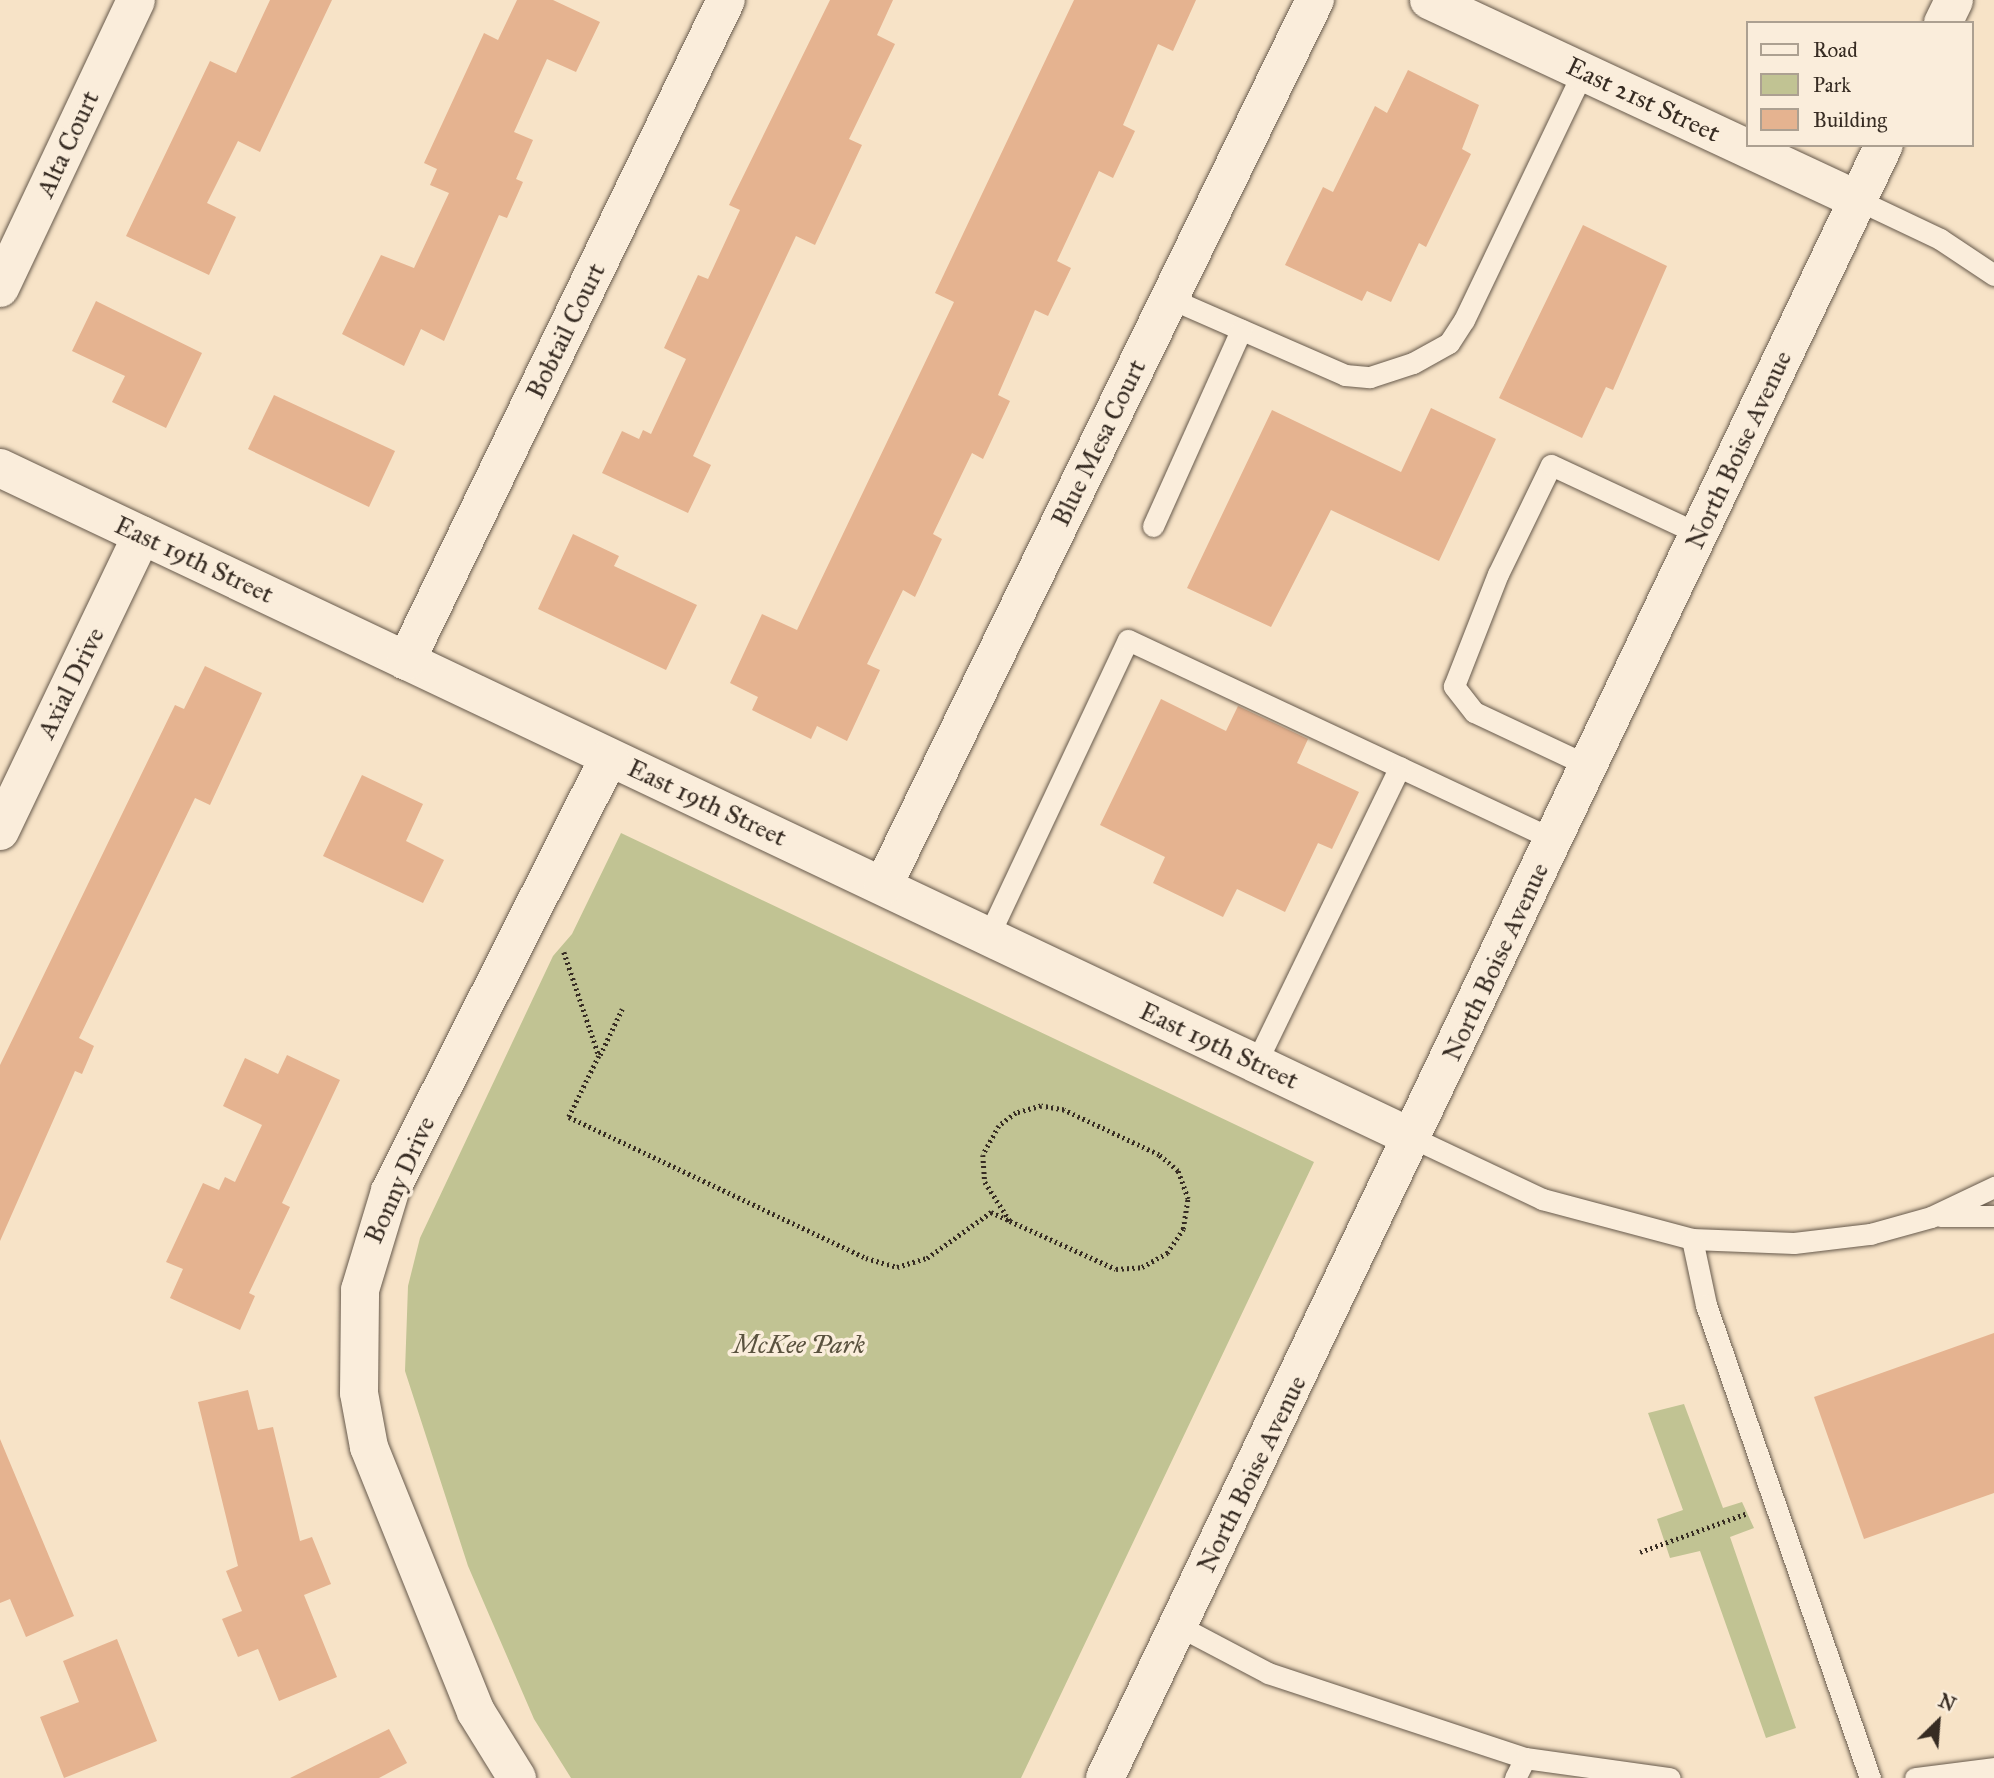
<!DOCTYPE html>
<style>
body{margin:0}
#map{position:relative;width:1994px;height:1778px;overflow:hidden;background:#f7e3c7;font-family:"IM FELL Great Primer",serif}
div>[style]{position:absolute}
.green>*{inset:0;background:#c1c393}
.building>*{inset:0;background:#e5b390}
.path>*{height:4.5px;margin-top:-2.25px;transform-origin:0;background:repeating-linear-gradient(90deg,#372c23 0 2px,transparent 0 5.5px)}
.roads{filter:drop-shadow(0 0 2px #675a4c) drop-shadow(0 0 2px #675a4c)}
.lane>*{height:21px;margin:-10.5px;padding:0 10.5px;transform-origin:10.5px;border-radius:10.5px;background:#faeddb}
.street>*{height:38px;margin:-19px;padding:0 19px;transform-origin:19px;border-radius:19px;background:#faeddb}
.secondary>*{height:38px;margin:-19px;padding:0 19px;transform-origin:19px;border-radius:19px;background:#faeddb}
span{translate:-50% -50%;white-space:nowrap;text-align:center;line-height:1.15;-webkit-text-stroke:7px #faeddb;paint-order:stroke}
.street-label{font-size:26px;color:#372c23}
.park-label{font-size:26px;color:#5a523f;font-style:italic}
.legend{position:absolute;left:1746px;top:21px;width:228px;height:126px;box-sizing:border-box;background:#faeddb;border:2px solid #aca091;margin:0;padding:9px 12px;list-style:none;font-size:21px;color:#372c23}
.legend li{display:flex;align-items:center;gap:14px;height:35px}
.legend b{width:35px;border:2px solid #aca091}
.north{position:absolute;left:1903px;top:1687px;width:70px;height:70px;-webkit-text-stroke:5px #faeddb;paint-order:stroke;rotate:25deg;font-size:19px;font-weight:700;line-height:28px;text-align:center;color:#372c23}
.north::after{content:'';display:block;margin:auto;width:24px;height:32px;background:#372c23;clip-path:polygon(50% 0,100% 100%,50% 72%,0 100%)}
</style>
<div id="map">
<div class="green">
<div style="clip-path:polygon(621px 833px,1314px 1162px,1021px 1778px,571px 1778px,534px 1719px,468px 1566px,405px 1371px,408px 1286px,420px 1238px,553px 956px,572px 934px)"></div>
<div style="clip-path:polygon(1684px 1404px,1723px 1508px,1742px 1502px,1754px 1528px,1730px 1537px,1796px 1728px,1766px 1738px,1700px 1551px,1670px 1558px,1657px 1519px,1683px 1510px,1648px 1413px)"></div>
</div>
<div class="building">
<div style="clip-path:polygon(270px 0,332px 0,260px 152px,238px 141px,207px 203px,236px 217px,209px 275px,126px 236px,210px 61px,236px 73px)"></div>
<div style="clip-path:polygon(517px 0,553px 0,600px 22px,576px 72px,547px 59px,514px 132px,533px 140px,516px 179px,523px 182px,507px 218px,499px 215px,444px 341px,421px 329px,404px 366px,342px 334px,381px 255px,414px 268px,449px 193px,430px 185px,437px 169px,424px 163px,484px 33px,498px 40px)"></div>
<div style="clip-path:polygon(830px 0,893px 0,877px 35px,895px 44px,849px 139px,862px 145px,815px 245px,796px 236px,693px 456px,711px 465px,688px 513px,602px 473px,622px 431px,639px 439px,643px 430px,651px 434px,686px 359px,664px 348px,698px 275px,708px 279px,740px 210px,729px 205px)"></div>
<div style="clip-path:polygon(1074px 0,1196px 0,1173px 51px,1158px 44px,1123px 125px,1135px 131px,1113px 178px,1099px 171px,1057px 261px,1071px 268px,1048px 316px,1035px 310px,998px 395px,1010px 401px,983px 459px,972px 453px,933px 534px,942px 539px,915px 597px,903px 590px,867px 664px,880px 670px,847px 741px,817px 726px,811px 739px,752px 710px,758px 697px,730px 683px,762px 614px,797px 630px,954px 302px,935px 293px)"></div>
<div style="clip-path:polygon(1408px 70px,1479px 105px,1462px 149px,1471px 154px,1426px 247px,1419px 243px,1391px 302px,1367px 291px,1362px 301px,1285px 265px,1323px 187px,1333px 192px,1375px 106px,1387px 113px)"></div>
<div style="clip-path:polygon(1583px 225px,1667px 266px,1613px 390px,1606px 387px,1582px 438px,1499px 398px)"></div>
<div style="clip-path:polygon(96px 301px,202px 353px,166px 428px,112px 402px,125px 376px,72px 351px)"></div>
<div style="clip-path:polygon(274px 395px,395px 451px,369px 507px,248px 449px)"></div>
<div style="clip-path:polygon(1431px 408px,1496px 439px,1439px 561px,1331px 510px,1271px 627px,1187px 588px,1272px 410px,1401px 472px)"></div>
<div style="clip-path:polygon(573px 534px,619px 556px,614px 566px,697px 605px,666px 670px,538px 609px)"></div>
<div style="clip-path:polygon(205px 666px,262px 693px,210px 805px,195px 798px,79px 1038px,94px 1046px,82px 1074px,75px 1071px,0 1241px,0 1065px,175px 705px,184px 709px)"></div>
<div style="clip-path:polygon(1161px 699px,1226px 731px,1238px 706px,1308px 739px,1297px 763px,1359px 792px,1332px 849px,1318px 843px,1285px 912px,1237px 889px,1223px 917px,1153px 883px,1165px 857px,1100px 825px)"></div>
<div style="clip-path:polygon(362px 775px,423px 804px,406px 841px,444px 860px,423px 903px,323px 856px)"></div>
<div style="clip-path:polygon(287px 1055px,340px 1080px,282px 1203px,290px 1207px,249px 1293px,255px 1296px,240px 1330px,170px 1298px,183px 1269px,166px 1262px,203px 1183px,219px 1190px,225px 1177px,235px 1182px,262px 1125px,223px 1106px,245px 1058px,278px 1074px)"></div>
<div style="clip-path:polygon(1994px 1333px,1994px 1493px,1864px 1539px,1814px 1397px)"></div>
<div style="clip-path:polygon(248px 1390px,258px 1430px,273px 1427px,300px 1541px,312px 1537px,331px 1584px,304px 1595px,337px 1677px,279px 1701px,258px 1649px,238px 1657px,222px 1619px,242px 1611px,226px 1571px,238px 1566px,198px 1402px)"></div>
<div style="clip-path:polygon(0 1439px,74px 1616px,26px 1637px,10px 1599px,0 1603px)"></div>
<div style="clip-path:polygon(117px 1639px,157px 1741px,64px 1778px,40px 1717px,79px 1702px,63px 1661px)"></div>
<div style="clip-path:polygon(389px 1729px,407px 1763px,379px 1778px,290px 1778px)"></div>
</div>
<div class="path">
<div style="left:564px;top:952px;width:110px;rotate:71.4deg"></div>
<div style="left:599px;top:1056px;width:68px;rotate:116.2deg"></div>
<div style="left:569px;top:1117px;width:329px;rotate:25.4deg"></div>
<div style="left:866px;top:1258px;width:32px;rotate:16deg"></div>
<div style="left:897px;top:1267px;width:31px;rotate:-17deg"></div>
<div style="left:927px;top:1258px;width:79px;rotate:-35.7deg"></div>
<div style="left:991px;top:1212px;width:21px;rotate:25deg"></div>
<div style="left:1010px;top:1221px;width:116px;rotate:24.4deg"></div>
<div style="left:1116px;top:1269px;width:26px;rotate:-4deg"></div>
<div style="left:1142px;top:1267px;width:29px;rotate:-29deg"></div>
<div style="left:1167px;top:1253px;width:29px;rotate:-56deg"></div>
<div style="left:1183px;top:1229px;width:30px;rotate:-81deg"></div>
<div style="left:1188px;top:1199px;width:30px;rotate:-110deg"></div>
<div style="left:1178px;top:1171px;width:25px;rotate:-140deg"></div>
<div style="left:1159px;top:1155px;width:105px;rotate:-154.7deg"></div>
<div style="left:1064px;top:1110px;width:23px;rotate:-170deg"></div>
<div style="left:1041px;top:1106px;width:26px;rotate:164deg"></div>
<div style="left:1016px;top:1113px;width:21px;rotate:143deg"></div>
<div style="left:999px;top:1126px;width:33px;rotate:119deg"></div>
<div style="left:983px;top:1155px;width:27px;rotate:86deg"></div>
<div style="left:985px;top:1182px;width:46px;rotate:57.3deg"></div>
<div style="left:600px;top:1055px;width:51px;rotate:-64.4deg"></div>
<div style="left:1640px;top:1552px;width:115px;rotate:-19.9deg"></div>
</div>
<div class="roads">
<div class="lane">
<div style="left:1858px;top:200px;width:91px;rotate:25.4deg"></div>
<div style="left:1940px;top:239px;width:65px;rotate:33.7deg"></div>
<div style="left:1169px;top:298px;width:192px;rotate:23.6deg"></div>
<div style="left:1345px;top:375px;width:25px;rotate:5deg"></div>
<div style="left:1370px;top:377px;width:45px;rotate:-18deg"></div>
<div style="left:1413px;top:363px;width:41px;rotate:-29.1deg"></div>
<div style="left:1449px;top:343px;width:27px;rotate:-57deg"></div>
<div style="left:1464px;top:320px;width:275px;rotate:-64.4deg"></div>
<div style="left:1153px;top:526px;width:215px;rotate:-65.8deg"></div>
<div style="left:1589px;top:766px;width:127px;rotate:-154.8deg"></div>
<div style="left:1474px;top:712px;width:33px;rotate:-128deg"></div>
<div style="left:1454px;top:686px;width:120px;rotate:-68.6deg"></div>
<div style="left:1498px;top:574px;width:121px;rotate:-64.1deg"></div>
<div style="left:1551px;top:465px;width:163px;rotate:25deg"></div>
<div style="left:988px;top:937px;width:328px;rotate:-64.8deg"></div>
<div style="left:1128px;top:640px;width:471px;rotate:25.1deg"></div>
<div style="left:1256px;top:1063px;width:329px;rotate:-64.1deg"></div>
<div style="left:1413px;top:1138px;width:143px;rotate:25.3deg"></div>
<div style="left:1542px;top:1199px;width:155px;rotate:14.9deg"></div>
<div style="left:1692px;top:1239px;width:102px;rotate:2.2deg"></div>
<div style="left:1794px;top:1243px;width:77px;rotate:-6.8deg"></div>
<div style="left:1870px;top:1234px;width:63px;rotate:-15.6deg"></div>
<div style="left:1931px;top:1217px;width:70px;rotate:-25.5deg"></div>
<div style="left:1940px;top:1216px;width:54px"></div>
<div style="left:1692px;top:1239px;width:67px;rotate:78deg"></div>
<div style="left:1706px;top:1305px;width:501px;rotate:70.88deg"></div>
<div style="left:1179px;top:1626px;width:101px;rotate:27.8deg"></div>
<div style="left:1268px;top:1673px;width:271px;rotate:18.3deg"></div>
<div style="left:1525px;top:1758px;width:146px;rotate:7.9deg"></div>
<div style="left:1515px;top:1778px;width:22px;rotate:-63deg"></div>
<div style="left:1915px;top:1778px;width:80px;rotate:-7.2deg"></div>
</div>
<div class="street">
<div style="left:1429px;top:0;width:473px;rotate:25deg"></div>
<div style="left:0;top:288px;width:318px;rotate:-64.7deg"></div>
<div style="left:0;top:468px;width:1564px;rotate:25.37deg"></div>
<div style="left:406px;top:661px;width:734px;rotate:-64.17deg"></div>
<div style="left:0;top:831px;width:328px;rotate:-64.4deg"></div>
<div style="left:883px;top:886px;width:986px;rotate:-64.01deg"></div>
<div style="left:517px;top:1778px;width:78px;rotate:-121.8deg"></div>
<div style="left:476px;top:1712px;width:286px;rotate:-112deg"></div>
<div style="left:369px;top:1447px;width:55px;rotate:-100.5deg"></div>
<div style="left:359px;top:1393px;width:103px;rotate:-89.4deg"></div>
<div style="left:360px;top:1290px;width:103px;rotate:-73.1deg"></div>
<div style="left:390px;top:1191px;width:486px;rotate:-63.2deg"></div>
</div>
<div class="secondary">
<div style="left:1943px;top:23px;width:25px;rotate:-64deg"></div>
<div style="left:1105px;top:1778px;width:1809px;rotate:-64.5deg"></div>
</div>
</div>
<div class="street-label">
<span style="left:1643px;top:100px;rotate:25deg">East 21st Street</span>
<span style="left:68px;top:144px;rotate:-65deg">Alta Court</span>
<span style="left:566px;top:331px;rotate:-64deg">Bobtail Court</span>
<span style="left:1099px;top:443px;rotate:-64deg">Blue Mesa Court</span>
<span style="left:1739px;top:450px;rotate:-65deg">North Boise Avenue</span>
<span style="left:194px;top:560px;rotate:25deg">East 19th Street</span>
<span style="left:71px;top:683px;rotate:-64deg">Axial Drive</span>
<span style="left:707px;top:803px;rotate:25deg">East 19th Street</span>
<span style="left:1496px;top:962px;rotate:-65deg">North Boise Avenue</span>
<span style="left:1219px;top:1046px;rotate:25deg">East 19th Street</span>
<span style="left:400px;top:1180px;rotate:-66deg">Bonny Drive</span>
<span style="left:1252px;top:1474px;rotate:-64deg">North Boise Avenue</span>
</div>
<div class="park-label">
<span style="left:799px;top:1345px">McKee Park</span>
</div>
<ul class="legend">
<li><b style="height:9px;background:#faeddb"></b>Road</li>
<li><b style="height:19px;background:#c1c393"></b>Park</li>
<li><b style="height:19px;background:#e5b390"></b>Building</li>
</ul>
<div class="north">N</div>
</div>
